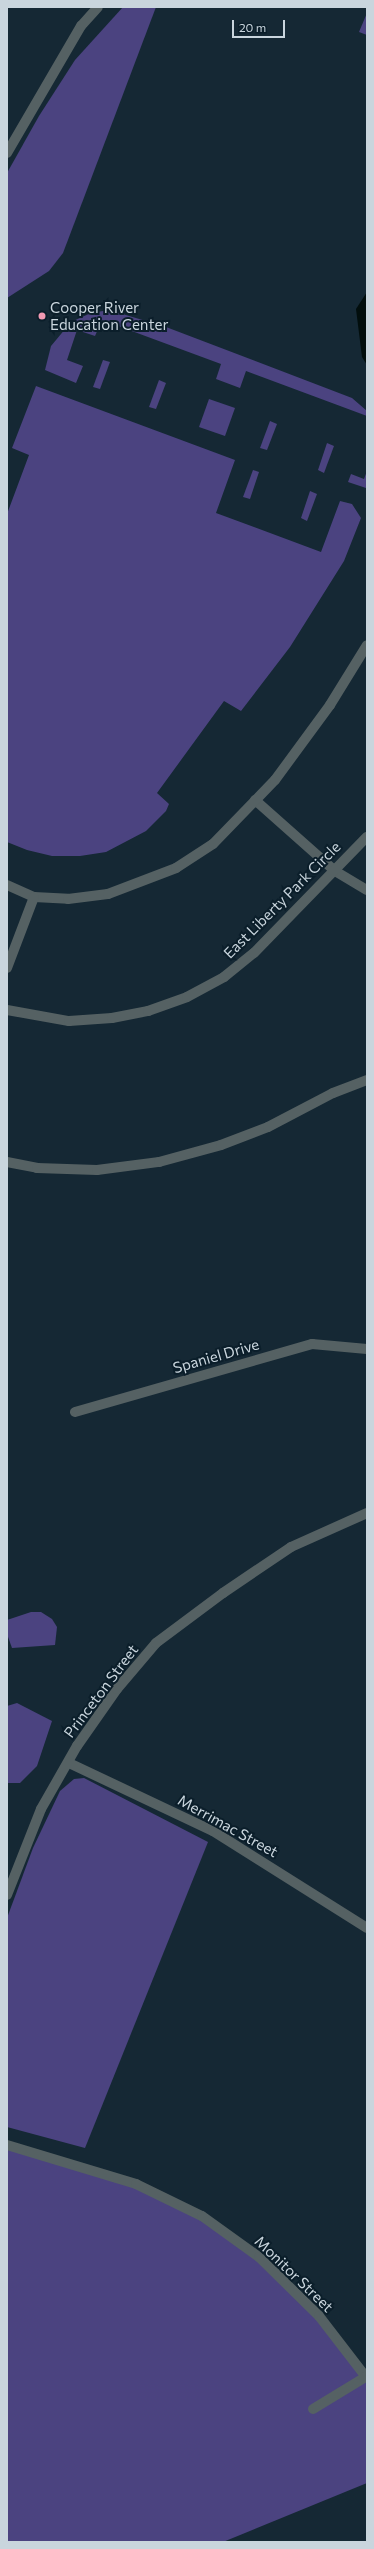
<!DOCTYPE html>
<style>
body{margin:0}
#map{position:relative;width:374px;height:2549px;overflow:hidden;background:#152834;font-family:Commissioner,sans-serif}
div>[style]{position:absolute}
.green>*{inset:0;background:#4b4380}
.water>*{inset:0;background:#020e0d}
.minor>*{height:10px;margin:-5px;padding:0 5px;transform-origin:5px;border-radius:5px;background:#556163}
.dots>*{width:11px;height:11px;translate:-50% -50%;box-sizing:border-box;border:2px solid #0b1e2a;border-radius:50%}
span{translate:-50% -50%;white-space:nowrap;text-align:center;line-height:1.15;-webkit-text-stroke:4px #0b1e2a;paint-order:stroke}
.poi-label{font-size:15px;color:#c9d5dd}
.left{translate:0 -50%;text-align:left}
.street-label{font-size:15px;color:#c9d5dd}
.frame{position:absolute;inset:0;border:8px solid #c9d5dd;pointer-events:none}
.scale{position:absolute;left:232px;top:20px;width:53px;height:18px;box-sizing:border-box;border:2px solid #c9d5dd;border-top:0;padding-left:5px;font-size:12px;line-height:14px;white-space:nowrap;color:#c9d5dd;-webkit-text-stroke:3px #0b1e2a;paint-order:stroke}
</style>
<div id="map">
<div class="green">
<div style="clip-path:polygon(123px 7px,156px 7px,63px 253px,49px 271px,7px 298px,7px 173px,39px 116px,75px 60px)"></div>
<div style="clip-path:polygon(367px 13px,367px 35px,359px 32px)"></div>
<div style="clip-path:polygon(109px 310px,166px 327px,352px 398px,367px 411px,367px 416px,246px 371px,240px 388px,216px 379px,221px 364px,102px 320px,95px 336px,77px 330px,67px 360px,83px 366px,76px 383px,45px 370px,51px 346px,71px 322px,91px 313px)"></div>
<div style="clip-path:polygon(103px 360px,110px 362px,100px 389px,93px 387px)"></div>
<div style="clip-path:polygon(159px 380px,166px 383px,156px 409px,149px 407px)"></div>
<div style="clip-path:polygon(36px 386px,235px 460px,216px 513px,321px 552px,340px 501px,352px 504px,361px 518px,344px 561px,290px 647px,241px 711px,224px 701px,157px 793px,169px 804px,166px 811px,146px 831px,106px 852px,80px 856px,52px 856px,27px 850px,7px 842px,7px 514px,29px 455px,12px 448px)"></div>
<div style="clip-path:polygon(209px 399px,235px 408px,225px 436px,199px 427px)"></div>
<div style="clip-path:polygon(270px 421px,277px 424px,267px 450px,260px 448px)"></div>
<div style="clip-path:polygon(327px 443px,334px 446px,324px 473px,318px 470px)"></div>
<div style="clip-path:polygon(253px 470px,259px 472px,250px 499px,243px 497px)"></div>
<div style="clip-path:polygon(367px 471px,366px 488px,348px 482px,351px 474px,364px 479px)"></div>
<div style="clip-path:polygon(310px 491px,317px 494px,307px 521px,301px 518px)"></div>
<div style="clip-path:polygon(31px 1612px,41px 1612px,52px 1619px,57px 1627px,55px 1645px,12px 1648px,7px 1634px,7px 1620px)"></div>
<div style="clip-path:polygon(17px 1703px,52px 1721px,37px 1766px,20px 1783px,7px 1783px,7px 1706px)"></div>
<div style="clip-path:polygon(84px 1778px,208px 1842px,85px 2148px,7px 2127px,7px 1918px,33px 1848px,60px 1791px,74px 1779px)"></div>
<div style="clip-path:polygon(7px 2147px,136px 2184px,202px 2216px,259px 2257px,319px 2316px,367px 2380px,367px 2483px,223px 2542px,7px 2542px)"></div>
</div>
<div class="water">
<div style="clip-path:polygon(367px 292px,367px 365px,362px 357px,356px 309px)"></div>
</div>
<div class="minor">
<div style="left:7px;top:153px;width:147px;rotate:-59.8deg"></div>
<div style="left:81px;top:26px;width:25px;rotate:-48deg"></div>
<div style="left:255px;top:800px;width:107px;rotate:41.6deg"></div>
<div style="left:335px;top:871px;width:37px;rotate:31deg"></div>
<div style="left:7px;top:885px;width:30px;rotate:24deg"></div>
<div style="left:34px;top:897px;width:34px;rotate:3deg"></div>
<div style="left:68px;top:899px;width:40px;rotate:-7.1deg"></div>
<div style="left:108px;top:894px;width:73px;rotate:-20.9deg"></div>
<div style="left:176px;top:868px;width:44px;rotate:-33deg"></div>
<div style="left:213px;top:844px;width:89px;rotate:-45.9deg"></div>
<div style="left:275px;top:780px;width:93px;rotate:-53.7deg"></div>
<div style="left:330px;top:705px;width:70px;rotate:-58.3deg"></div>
<div style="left:7px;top:968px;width:76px;rotate:-69.2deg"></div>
<div style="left:7px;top:1010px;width:63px;rotate:10.1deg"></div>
<div style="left:69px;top:1021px;width:43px;rotate:-4deg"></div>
<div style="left:112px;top:1018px;width:37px;rotate:-11deg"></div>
<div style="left:148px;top:1011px;width:41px;rotate:-19.7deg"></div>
<div style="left:187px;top:997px;width:42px;rotate:-28.4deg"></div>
<div style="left:224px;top:977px;width:38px;rotate:-39deg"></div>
<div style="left:254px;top:953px;width:162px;rotate:-45.8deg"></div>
<div style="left:7px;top:1162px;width:31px;rotate:11deg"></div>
<div style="left:37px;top:1168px;width:60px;rotate:1.9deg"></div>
<div style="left:97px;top:1170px;width:63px;rotate:-7.4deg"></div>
<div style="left:159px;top:1162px;width:64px;rotate:-15.3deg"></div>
<div style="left:221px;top:1145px;width:50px;rotate:-21deg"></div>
<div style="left:268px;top:1127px;width:73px;rotate:-27.6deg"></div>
<div style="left:333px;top:1093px;width:36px;rotate:-21deg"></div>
<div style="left:75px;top:1412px;width:247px;rotate:-16deg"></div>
<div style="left:312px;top:1344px;width:55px;rotate:5.2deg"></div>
<div style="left:69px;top:1763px;width:159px;rotate:25.3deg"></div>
<div style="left:213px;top:1831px;width:182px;rotate:32.2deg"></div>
<div style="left:7px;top:1895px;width:92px;rotate:-68.4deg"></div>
<div style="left:41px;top:1809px;width:73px;rotate:-60.3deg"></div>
<div style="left:77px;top:1746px;width:70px;rotate:-54.9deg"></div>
<div style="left:117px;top:1689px;width:60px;rotate:-49.7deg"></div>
<div style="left:156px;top:1643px;width:84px;rotate:-36.7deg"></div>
<div style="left:223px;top:1593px;width:82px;rotate:-34.1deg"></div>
<div style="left:291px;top:1547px;width:83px;rotate:-24.1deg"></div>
<div style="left:7px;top:2145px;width:135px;rotate:16.8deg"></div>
<div style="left:136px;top:2184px;width:73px;rotate:25.9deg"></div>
<div style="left:202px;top:2216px;width:70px;rotate:35.7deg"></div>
<div style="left:259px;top:2257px;width:84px;rotate:44.5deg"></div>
<div style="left:319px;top:2316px;width:77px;rotate:52.4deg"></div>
<div style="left:313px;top:2409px;width:63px;rotate:-31.4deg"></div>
</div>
<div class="dots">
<div style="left:42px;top:316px;background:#f19ab3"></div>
</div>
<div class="poi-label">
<span class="left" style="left:50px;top:316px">Cooper River<br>Education Center</span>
</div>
<div class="street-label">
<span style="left:282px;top:900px;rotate:-45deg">East Liberty Park Circle</span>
<span style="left:216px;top:1356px;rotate:-16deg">Spaniel Drive</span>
<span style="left:101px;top:1691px;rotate:-53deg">Princeton Street</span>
<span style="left:228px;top:1826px;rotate:29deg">Merrimac Street</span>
<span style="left:294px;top:2274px;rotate:44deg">Monitor Street</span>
</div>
<div class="frame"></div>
<div class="scale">20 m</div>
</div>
